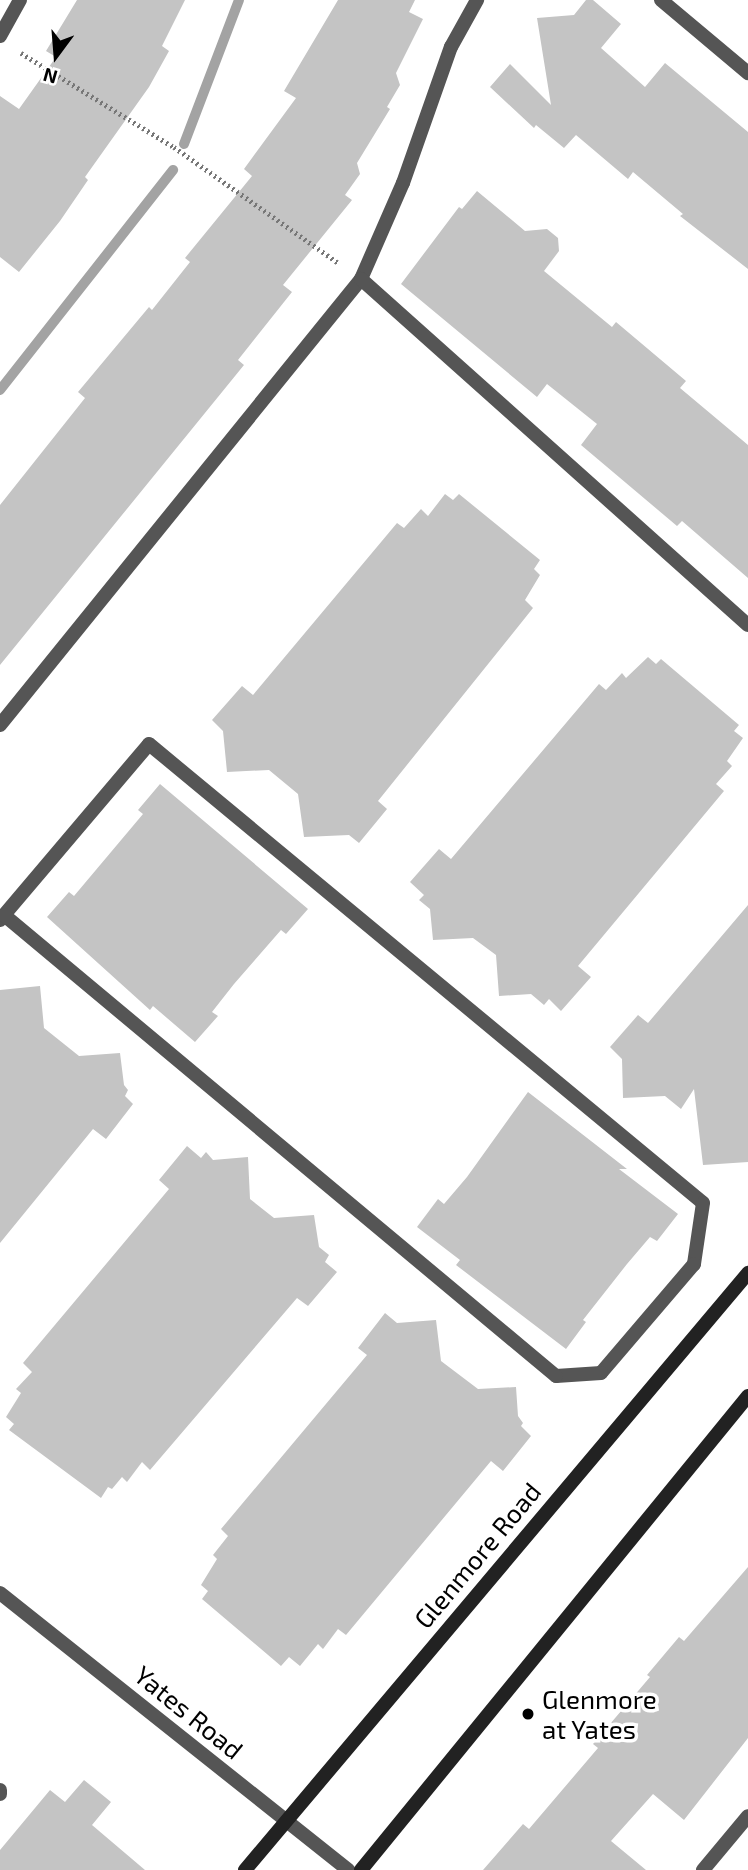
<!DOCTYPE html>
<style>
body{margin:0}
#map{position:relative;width:748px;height:1870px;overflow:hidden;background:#fff;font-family:"Exo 2",sans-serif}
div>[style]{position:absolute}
.stream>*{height:10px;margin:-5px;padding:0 5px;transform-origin:5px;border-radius:5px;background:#a3a3a3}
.building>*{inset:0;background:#c4c4c4}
.path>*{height:4.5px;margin-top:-2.25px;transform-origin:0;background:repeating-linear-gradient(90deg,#777 0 2px,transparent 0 5.5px)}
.lane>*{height:14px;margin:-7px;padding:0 7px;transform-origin:7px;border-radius:7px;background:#555}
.street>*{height:14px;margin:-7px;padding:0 7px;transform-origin:7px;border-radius:7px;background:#555}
.secondary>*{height:14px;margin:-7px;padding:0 7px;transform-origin:7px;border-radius:7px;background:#222}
.dots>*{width:19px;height:19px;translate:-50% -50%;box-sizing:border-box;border:4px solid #fff;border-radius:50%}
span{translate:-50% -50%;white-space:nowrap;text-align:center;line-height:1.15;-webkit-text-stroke:7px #fff;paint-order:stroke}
.street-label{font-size:26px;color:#000}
.poi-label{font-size:26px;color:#000}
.left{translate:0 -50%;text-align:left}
.north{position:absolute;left:21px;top:21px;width:70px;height:70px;-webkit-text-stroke:5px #fff;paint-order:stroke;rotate:196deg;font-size:19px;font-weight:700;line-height:28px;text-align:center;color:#000}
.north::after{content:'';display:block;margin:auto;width:24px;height:32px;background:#000;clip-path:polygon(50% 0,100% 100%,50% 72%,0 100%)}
</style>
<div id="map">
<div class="stream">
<div style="left:184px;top:144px;width:154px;rotate:-69.1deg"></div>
<div style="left:0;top:390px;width:280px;rotate:-51.8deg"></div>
</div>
<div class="building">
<div style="clip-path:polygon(77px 0,185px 0,162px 46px,169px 51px,149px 87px,85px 177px,88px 180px,60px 221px,19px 272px,0 257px,0 96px,19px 109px,56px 57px,46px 51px)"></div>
<div style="clip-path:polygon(338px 0,415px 0,409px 12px,423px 19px,396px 73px,400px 85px,387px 107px,390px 109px,357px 163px,360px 174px,345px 195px,352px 200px,283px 285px,292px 292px,238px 360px,244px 365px,0 665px,0 505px,85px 398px,78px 392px,149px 307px,152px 310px,190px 262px,185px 258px,252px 176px,244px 169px,296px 98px,284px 91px)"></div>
<div style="clip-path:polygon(586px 0,593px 0,621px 24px,601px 48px,645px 87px,665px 63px,748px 132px,748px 269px,680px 216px,683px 214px,633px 172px,628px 179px,576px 135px,564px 148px,536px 125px,534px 128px,490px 87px,510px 64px,551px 105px,537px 18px,574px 15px)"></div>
<div style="clip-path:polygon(477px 191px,525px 231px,547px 229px,558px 238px,559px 251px,544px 271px,612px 327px,616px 322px,686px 381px,680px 388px,748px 445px,748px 578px,682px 521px,677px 526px,581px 445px,597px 424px,547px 384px,537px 397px,401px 284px,459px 207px,462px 209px)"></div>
<div style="clip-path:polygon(445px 494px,453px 500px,459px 494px,540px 560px,534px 569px,540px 575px,525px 600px,533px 608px,378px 801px,387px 809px,359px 843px,349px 835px,304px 837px,298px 794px,269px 770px,227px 772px,223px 731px,212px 720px,242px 686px,253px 695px,397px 523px,404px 528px,421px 509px,428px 516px)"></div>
<div style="clip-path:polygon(648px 657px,656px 664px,661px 659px,739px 725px,734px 731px,743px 738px,727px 761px,732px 766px,716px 784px,724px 791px,578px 966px,591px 977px,561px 1011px,549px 999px,544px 1005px,531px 994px,499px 996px,496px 955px,473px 938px,433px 940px,430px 909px,419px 900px,424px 895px,410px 882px,439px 849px,451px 859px,599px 684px,606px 690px,622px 673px,626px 678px)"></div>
<div style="clip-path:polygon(160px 784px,308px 909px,286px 934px,281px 930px,234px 984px,212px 1012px,218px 1016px,195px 1042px,153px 1006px,150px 1010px,47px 917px,69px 892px,74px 896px,143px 814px,138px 810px)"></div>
<div style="clip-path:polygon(748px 905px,748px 1162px,703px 1165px,694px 1089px,681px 1109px,665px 1096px,623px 1098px,622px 1059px,610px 1047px,638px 1015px,648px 1023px)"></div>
<div style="clip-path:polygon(40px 986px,44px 1028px,79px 1056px,120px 1053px,124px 1085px,128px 1090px,125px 1096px,133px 1104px,106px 1139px,93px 1129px,0 1243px,0 990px)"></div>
<div style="clip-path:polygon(528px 1092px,627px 1169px,619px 1169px,678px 1214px,657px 1241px,650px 1237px,627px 1264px,583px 1320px,586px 1322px,566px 1349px,456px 1265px,460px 1260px,417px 1227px,438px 1199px,444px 1204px,467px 1177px)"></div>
<div style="clip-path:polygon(187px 1146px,201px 1158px,206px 1152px,213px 1160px,248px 1157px,250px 1199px,274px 1218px,314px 1215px,319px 1247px,329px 1255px,325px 1262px,337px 1272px,308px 1306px,297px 1298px,150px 1470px,142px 1462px,127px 1482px,122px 1477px,112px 1489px,108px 1487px,101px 1498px,9px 1430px,14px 1424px,6px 1417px,21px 1393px,16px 1389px,32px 1372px,23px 1363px,169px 1189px,159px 1180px)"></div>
<div style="clip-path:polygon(385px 1313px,397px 1323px,436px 1320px,441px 1361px,478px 1389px,516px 1387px,518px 1416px,523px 1423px,521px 1426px,531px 1436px,503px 1471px,491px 1461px,346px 1635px,338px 1629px,323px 1649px,318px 1644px,300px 1666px,289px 1657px,281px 1666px,202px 1599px,208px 1591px,201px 1585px,217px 1559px,213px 1555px,228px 1536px,221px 1529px,367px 1355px,358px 1348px)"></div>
<div style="clip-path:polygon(748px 1567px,748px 1738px,684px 1820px,653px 1794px,611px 1841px,646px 1870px,483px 1870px,523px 1824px,529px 1829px,598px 1748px,593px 1744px,650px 1677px,647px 1675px,679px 1637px,684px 1641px)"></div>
<div style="clip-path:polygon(84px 1780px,111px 1802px,92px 1825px,145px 1870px,0 1870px,0 1850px,50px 1790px,65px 1802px)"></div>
</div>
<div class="path">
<div style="left:21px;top:53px;width:180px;rotate:31.6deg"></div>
<div style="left:174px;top:147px;width:203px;rotate:35.2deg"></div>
</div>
<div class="lane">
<div style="left:661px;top:0;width:114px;rotate:40deg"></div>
<div style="left:0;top:36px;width:41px;rotate:-60.9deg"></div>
<div style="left:361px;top:279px;width:105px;rotate:-66.4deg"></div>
<div style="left:403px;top:183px;width:144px;rotate:-70.6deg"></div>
<div style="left:451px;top:47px;width:54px;rotate:-61deg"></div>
<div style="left:0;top:725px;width:574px;rotate:-51.01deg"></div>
<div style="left:361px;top:279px;width:519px;rotate:41.8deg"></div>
<div style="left:0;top:920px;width:6px;rotate:-51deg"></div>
<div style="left:4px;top:915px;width:224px;rotate:-49.7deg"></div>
<div style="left:149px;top:744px;width:719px;rotate:39.64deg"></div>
<div style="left:703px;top:1203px;width:62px;rotate:98.4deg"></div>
<div style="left:694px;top:1264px;width:143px;rotate:130.5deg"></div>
<div style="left:601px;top:1373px;width:45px;rotate:176.2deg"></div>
<div style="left:556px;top:1376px;width:719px;rotate:-140.13deg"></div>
<div style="left:0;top:1790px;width:4px;rotate:90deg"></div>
<div style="left:703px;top:1870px;width:70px;rotate:-50.2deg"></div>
</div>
<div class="street">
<div style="left:0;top:1593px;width:445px;rotate:38.5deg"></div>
</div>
<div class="secondary">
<div style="left:245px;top:1870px;width:781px;rotate:-49.88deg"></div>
<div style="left:361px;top:1870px;width:612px;rotate:-50.77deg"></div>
</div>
<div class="dots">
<div style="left:528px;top:1714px;background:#000"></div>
</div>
<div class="street-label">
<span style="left:477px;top:1555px;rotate:-50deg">Glenmore Road</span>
<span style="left:189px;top:1712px;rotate:39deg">Yates Road</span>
</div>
<div class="poi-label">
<span class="left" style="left:542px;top:1714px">Glenmore<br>at Yates</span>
</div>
<div class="north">N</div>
</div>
